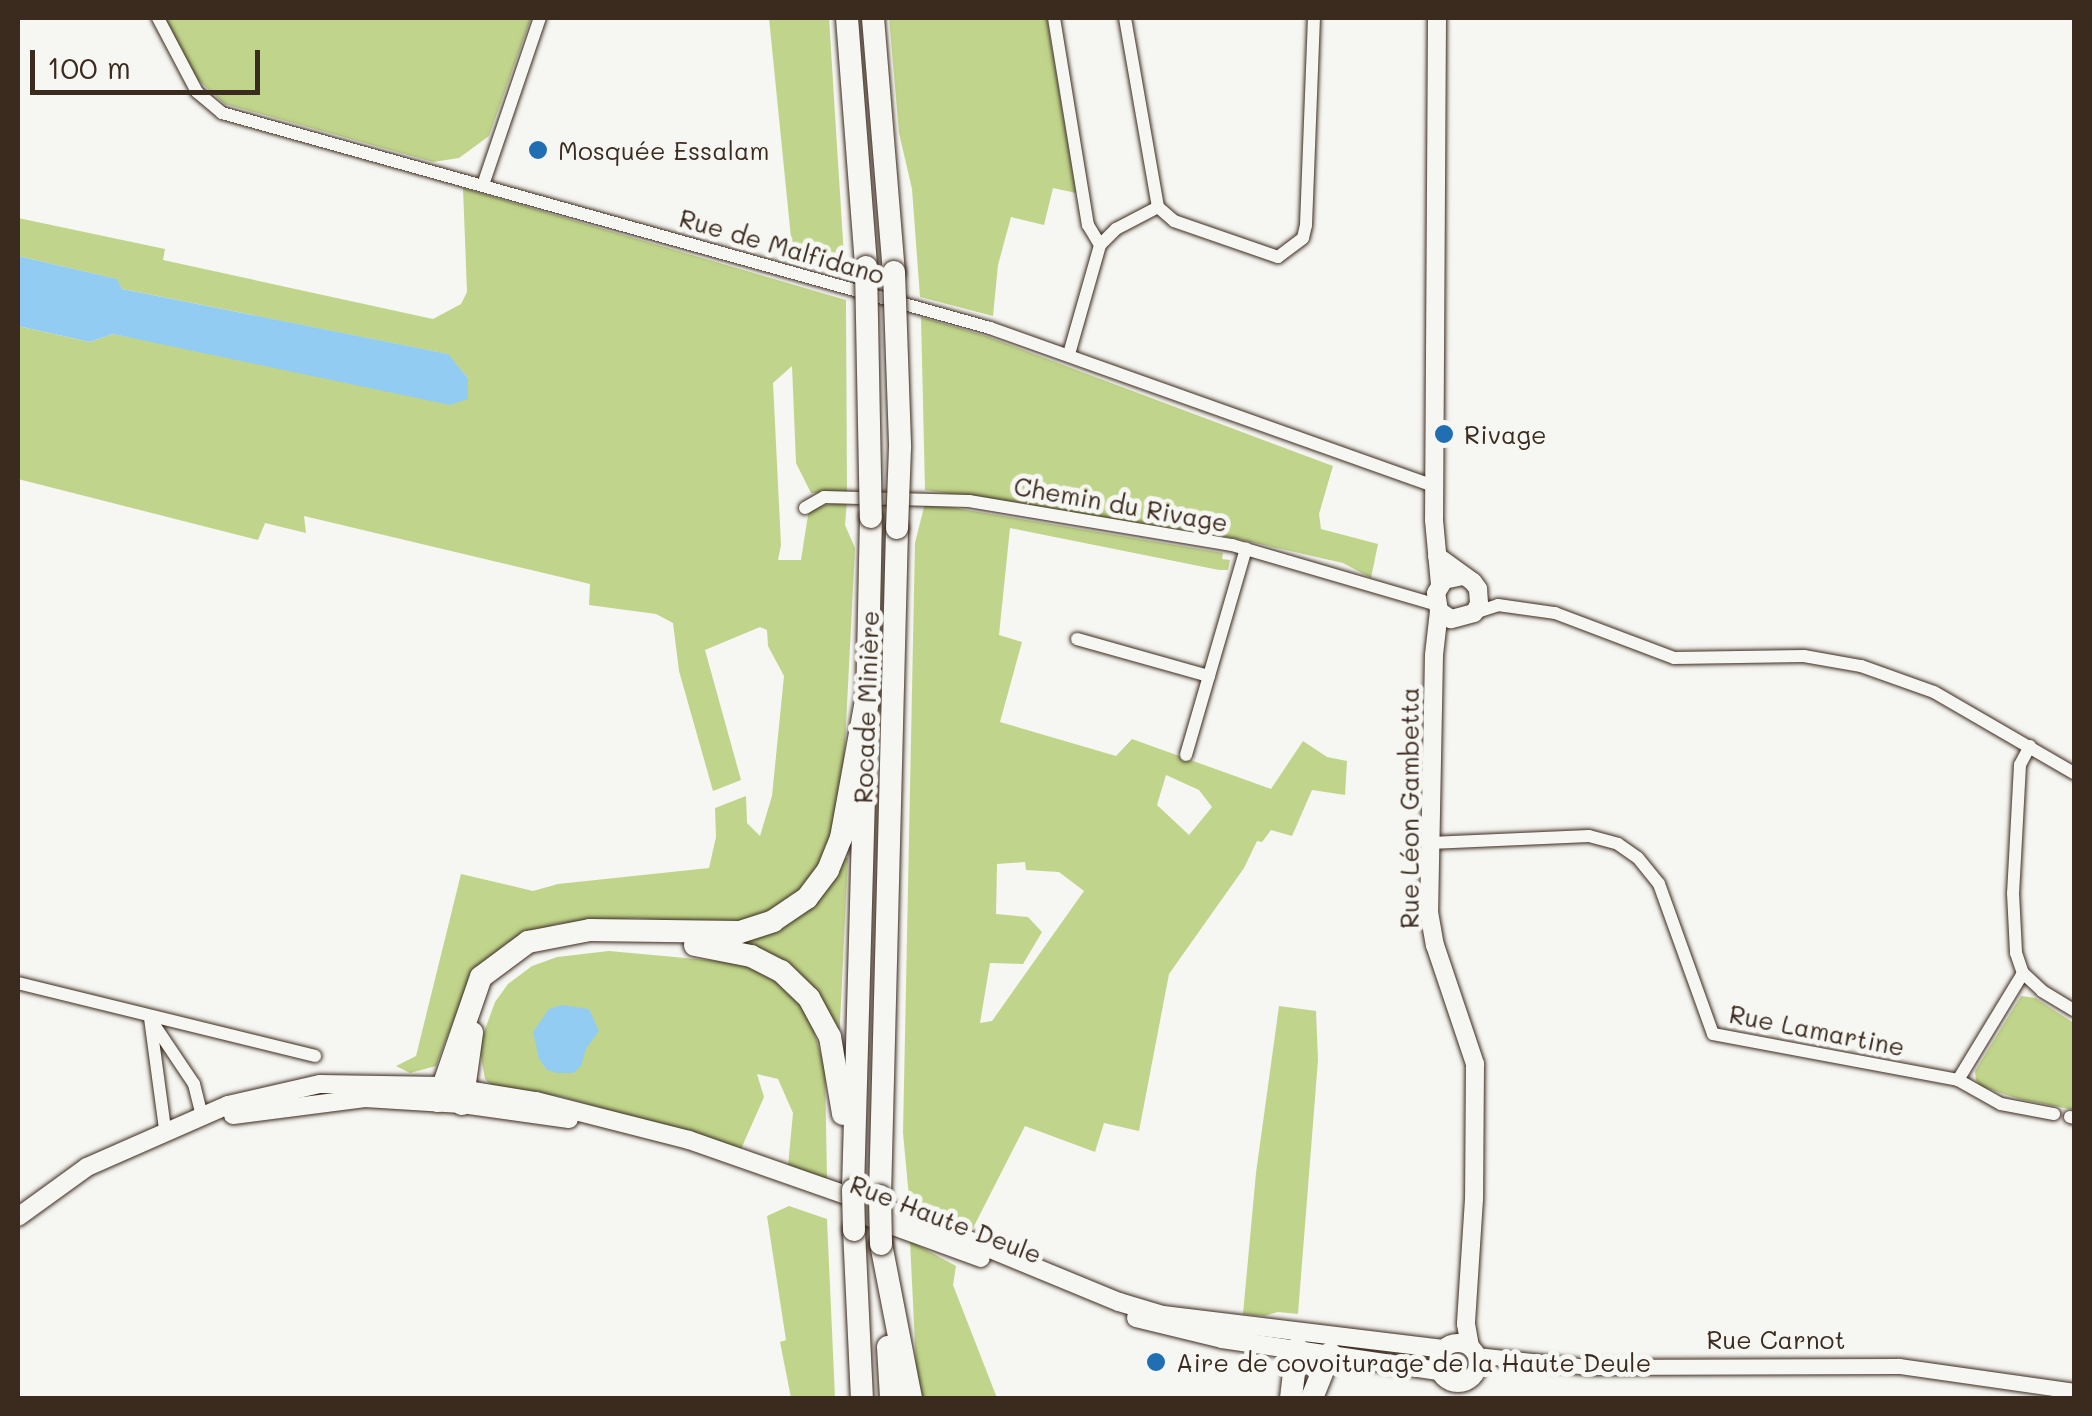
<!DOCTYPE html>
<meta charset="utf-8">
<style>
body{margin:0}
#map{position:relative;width:2092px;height:1416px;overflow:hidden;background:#f6f6f2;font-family:Mali,sans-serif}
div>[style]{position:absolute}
.green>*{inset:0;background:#c0d58b}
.water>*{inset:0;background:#93ccf2}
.roads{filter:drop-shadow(0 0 2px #3b2a1e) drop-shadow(0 0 2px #3b2a1e)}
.minor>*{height:12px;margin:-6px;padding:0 6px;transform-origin:6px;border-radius:6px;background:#f6f6f2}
.tertiary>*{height:15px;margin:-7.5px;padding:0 7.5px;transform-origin:7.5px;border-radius:7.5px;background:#f6f6f2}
.secondary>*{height:18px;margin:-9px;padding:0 9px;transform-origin:9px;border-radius:9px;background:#f6f6f2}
.secondary>.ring{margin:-9px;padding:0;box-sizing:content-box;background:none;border:18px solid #f6f6f2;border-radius:50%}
.motorway>*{height:22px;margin:-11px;padding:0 11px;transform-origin:11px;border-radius:11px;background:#f6f6f2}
.bridges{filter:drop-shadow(0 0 2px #3b2a1e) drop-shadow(0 0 2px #3b2a1e)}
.motorway-bridge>*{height:22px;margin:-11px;padding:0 11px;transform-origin:11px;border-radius:11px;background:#f6f6f2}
.dots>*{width:28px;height:28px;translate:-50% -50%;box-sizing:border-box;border:5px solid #f6f6f2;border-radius:50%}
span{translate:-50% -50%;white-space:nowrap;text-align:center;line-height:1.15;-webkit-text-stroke:10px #f6f6f2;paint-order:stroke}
.poi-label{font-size:25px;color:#3b2a1e}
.left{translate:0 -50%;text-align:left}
.street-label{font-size:25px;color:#3b2a1e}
.frame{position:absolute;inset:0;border:20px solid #3b2a1e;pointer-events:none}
.scale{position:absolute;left:30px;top:50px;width:230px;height:45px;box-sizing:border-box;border:5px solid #3b2a1e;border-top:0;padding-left:12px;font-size:30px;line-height:35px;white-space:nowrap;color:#3b2a1e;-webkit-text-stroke:8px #f6f6f2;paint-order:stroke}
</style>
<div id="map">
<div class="green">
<div style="clip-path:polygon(165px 18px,531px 18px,489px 136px,459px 158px,433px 162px,225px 104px,197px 79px)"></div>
<div style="clip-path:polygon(769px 18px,829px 18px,845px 273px,793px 258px)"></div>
<div style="clip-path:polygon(889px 18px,1047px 18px,1076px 193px,1053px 188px,1044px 225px,1011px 217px,998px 265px,993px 316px,920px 297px,912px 189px,899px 133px)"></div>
<div style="clip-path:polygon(463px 188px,846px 300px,847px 493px,811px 493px,796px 463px,792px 366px,773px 383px,781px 545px,778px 560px,801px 560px,808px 515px,815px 507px,847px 501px,845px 525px,855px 548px,843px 784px,829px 850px,801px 892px,761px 918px,716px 925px,637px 918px,556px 924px,505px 944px,469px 980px,436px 1066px,410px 1073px,396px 1066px,416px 1056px,461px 874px,533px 891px,558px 884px,709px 868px,716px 837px,715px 808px,746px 796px,747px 823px,760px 836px,772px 796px,784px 676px,768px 646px,767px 630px,760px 627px,705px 650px,741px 780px,713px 791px,679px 671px,673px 623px,656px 614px,589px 605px,590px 584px,304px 516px,306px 533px,265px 523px,258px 540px,18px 479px,18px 326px,90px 342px,113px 334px,468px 399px,468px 378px,447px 354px,122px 289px,116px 279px,18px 256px,18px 218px,165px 249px,163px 260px,433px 319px,461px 304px,467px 292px)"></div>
<div style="clip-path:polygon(921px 317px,986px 336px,1333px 466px,1319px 514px,1321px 529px,1378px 544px,1371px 578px,1343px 563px,1233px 538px,925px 490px)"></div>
<div style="clip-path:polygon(evenodd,925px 503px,1223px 553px,1222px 559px,1230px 560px,1228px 570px,1219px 570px,1010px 528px,999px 635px,1022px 642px,1000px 722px,1116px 756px,1132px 739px,1271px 789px,1303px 741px,1327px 757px,1347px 761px,1345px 795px,1312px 790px,1292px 836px,1271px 830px,1262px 842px,1257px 841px,1244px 868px,1169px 974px,1139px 1131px,1104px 1123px,1095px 1152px,1025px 1126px,972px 1230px,910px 1208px,903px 1133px,915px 543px,925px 503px,1166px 775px,1199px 790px,1212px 807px,1189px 835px,1157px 805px,1166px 775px,925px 503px,1025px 862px,1026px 870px,1059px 872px,1084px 891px,992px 1021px,980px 1023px,990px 963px,1023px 964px,1042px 932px,1028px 917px,996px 914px,997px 864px,1025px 862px)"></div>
<div style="clip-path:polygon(841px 858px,848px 858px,839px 1043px,831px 1026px,739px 939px)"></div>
<div style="clip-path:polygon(609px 951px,740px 963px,786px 985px,809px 1015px,825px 1068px,827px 1179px,788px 1166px,793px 1113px,778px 1079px,757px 1074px,764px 1097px,741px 1149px,563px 1097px,493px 1087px,485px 1079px,479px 1046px,495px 1002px,508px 984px,532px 966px,557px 957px)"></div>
<div style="clip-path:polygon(2021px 996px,2035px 998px,2074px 1023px,2074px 1110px,2019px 1099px,1980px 1086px,1976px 1080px,1975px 1071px)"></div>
<div style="clip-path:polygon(1279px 1006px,1316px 1011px,1318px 1060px,1298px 1314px,1278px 1312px,1264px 1316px,1243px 1314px,1256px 1173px)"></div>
<div style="clip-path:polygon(789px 1206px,827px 1219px,835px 1398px,791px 1398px,780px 1342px,786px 1340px,767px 1216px)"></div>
<div style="clip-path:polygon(910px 1241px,956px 1266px,953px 1285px,997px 1398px,923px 1398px,916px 1366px)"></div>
</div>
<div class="water">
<div style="clip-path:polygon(18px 256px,117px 279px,122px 289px,448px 354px,468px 378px,468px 399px,450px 405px,113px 334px,90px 342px,18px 326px)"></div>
<div style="clip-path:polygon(562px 1005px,589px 1009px,599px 1031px,586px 1049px,581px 1066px,573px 1073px,557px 1073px,547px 1070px,539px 1059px,533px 1032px,549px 1009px)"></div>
</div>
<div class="roads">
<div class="minor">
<div style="left:158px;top:18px;width:84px;rotate:62.2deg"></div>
<div style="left:197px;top:92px;width:33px;rotate:40deg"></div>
<div style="left:222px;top:113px;width:798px;rotate:15.64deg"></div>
<div style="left:990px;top:328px;width:471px;rotate:19.6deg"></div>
<div style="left:1054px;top:18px;width:210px;rotate:80.7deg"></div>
<div style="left:1088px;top:225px;width:23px;rotate:59deg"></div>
<div style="left:1125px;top:18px;width:192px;rotate:80.1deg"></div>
<div style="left:1158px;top:207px;width:21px;rotate:41deg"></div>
<div style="left:1174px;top:221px;width:110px;rotate:19.1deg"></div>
<div style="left:1278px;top:257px;width:31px;rotate:-37deg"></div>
<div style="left:1303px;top:238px;width:13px;rotate:-77deg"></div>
<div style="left:1306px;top:225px;width:207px;rotate:-87.8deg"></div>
<div style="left:483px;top:185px;width:176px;rotate:-71.2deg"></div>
<div style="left:1069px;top:354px;width:113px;rotate:-74.1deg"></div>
<div style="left:1100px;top:245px;width:23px;rotate:-45deg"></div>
<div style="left:1116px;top:229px;width:47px;rotate:-27.6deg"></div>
<div style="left:805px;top:508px;width:22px;rotate:-30deg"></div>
<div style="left:824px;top:497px;width:145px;rotate:1.6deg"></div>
<div style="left:969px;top:501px;width:267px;rotate:9.5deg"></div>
<div style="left:1232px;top:545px;width:214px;rotate:16.3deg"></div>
<div style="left:1474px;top:613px;width:25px;rotate:-18deg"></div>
<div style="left:1498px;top:605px;width:58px;rotate:8deg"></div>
<div style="left:1555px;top:613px;width:127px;rotate:20.7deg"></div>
<div style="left:1674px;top:658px;width:130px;rotate:-0.9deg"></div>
<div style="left:1804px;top:656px;width:58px;rotate:10deg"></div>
<div style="left:1861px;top:666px;width:77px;rotate:19.6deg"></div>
<div style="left:1934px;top:692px;width:162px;rotate:30.1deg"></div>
<div style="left:1077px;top:639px;width:137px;rotate:15.7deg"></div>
<div style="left:2030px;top:746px;width:21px;rotate:118deg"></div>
<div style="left:2020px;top:765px;width:128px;rotate:93.1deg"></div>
<div style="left:2013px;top:893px;width:60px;rotate:87.1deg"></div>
<div style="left:2016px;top:953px;width:21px;rotate:71deg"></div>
<div style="left:2023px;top:973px;width:26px;rotate:43deg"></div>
<div style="left:2042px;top:991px;width:37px;rotate:31deg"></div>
<div style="left:1186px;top:755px;width:215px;rotate:-73.8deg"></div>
<div style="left:1430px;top:843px;width:159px;rotate:-2.5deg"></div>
<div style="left:1589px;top:836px;width:30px;rotate:15deg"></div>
<div style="left:1618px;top:844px;width:24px;rotate:35deg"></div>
<div style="left:1638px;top:858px;width:33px;rotate:51deg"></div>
<div style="left:1659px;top:884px;width:159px;rotate:70.2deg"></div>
<div style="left:1713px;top:1034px;width:249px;rotate:10.6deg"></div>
<div style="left:1958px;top:1080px;width:49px;rotate:29.2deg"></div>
<div style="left:2001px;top:1104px;width:54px;rotate:10.7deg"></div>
<div style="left:18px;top:983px;width:306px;rotate:13.8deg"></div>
<div style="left:150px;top:1018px;width:112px;rotate:82.3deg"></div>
<div style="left:155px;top:1026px;width:70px;rotate:56.1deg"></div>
<div style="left:194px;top:1084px;width:32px;rotate:76deg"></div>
<div style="left:1958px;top:1080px;width:125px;rotate:-58.7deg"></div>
<div style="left:2070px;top:1117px;width:4px;rotate:14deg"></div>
</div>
<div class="tertiary">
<div style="left:1476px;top:1355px;width:114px;rotate:6.1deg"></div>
<div style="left:1589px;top:1367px;width:310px;rotate:-0.2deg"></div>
<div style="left:1899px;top:1366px;width:177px;rotate:8.1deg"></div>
</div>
<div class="secondary">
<div style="left:1437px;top:18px;width:502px;rotate:90.34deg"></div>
<div style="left:1434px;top:520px;width:65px;rotate:84.7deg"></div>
<div style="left:1437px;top:556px;width:44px;rotate:35.8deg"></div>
<div style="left:1473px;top:582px;width:9px;rotate:54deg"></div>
<div style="left:1478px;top:589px;width:15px;rotate:86deg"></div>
<div style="left:1479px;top:604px;width:10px;rotate:119deg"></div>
<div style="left:1474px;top:613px;width:24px;rotate:165deg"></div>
<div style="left:1451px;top:619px;width:14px;rotate:-146deg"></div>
<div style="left:1439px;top:611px;width:18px;rotate:-99deg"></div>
<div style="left:1436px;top:593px;width:15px;rotate:-58deg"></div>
<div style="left:1444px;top:580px;width:19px;rotate:-12deg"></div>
<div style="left:1439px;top:611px;width:44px;rotate:96.5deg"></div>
<div style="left:1434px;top:655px;width:257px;rotate:91.1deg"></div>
<div style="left:1429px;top:912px;width:34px;rotate:80deg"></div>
<div style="left:1435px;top:945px;width:126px;rotate:71.4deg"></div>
<div style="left:1475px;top:1064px;width:135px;rotate:90.4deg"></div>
<div style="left:1474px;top:1199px;width:125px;rotate:93.7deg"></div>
<div style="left:1466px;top:1324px;width:23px;rotate:80deg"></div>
<div style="left:233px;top:1115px;width:133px;rotate:-7.3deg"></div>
<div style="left:365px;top:1098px;width:97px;rotate:3.5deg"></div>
<div style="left:462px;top:1104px;width:108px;rotate:8deg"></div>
<div style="left:18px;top:1217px;width:85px;rotate:-35.9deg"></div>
<div style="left:87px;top:1167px;width:154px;rotate:-23.7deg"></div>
<div style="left:228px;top:1105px;width:94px;rotate:-12.9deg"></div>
<div style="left:320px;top:1084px;width:122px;rotate:0.9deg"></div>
<div style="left:442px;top:1086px;width:95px;rotate:9.1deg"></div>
<div style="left:536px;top:1101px;width:158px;rotate:14.3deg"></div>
<div style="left:689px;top:1140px;width:263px;rotate:19.3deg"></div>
<div style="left:937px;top:1227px;width:197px;rotate:22.4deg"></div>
<div style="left:1119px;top:1302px;width:46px;rotate:16.5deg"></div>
<div style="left:1163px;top:1315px;width:282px;rotate:6.9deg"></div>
<div style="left:869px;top:1217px;width:119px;rotate:20.1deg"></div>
<div style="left:1136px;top:1318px;width:89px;rotate:13.7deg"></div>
<div style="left:1222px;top:1339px;width:219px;rotate:8.4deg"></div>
<div class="ring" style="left:1438px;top:1343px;width:22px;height:22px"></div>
</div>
<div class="motorway">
<div style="left:847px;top:18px;width:250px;rotate:85.6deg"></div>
<div style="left:873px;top:18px;width:255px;rotate:85.3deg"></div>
<div style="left:867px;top:707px;width:190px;rotate:-88.8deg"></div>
<div style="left:695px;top:945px;width:57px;rotate:11.1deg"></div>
<div style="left:751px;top:956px;width:34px;rotate:27deg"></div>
<div style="left:781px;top:971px;width:39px;rotate:44deg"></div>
<div style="left:809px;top:998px;width:44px;rotate:61.7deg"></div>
<div style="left:830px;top:1037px;width:78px;rotate:80.4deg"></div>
<div style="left:438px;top:1101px;width:131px;rotate:-70.9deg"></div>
<div style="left:481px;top:977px;width:59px;rotate:-36.7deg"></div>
<div style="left:528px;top:942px;width:63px;rotate:-11deg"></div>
<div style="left:590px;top:930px;width:150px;rotate:0.8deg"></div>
<div style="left:740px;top:932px;width:35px;rotate:-18deg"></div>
<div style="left:773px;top:921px;width:41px;rotate:-34.1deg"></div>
<div style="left:807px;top:898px;width:35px;rotate:-53deg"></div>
<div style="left:828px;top:870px;width:35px;rotate:-68deg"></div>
<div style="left:841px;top:838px;width:145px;rotate:-79.7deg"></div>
<div style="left:462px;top:1104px;width:72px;rotate:-82deg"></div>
<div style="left:853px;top:1190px;width:401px;rotate:-88.4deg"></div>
<div style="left:880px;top:1196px;width:668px;rotate:-88.54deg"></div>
<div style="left:854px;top:1230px;width:168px;rotate:87.3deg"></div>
<div style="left:881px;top:1244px;width:157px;rotate:79deg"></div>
<div style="left:888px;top:1347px;width:51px;rotate:86.6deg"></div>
<div style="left:1291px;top:1398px;width:50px;rotate:-83.2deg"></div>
<div style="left:1312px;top:1398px;width:48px;rotate:-68.2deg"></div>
</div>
</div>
<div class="bridges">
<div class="motorway-bridge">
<div style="left:866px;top:267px;width:250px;rotate:88.9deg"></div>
<div style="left:894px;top:272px;width:175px;rotate:88deg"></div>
<div style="left:900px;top:447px;width:81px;rotate:92.1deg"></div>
<div style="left:853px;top:1190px;width:40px;rotate:88.6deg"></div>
<div style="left:880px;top:1196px;width:48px;rotate:88.8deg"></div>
</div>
</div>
<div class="dots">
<div style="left:538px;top:150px;background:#1f6fb2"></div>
<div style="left:1444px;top:434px;background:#1f6fb2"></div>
<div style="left:1156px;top:1362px;background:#1f6fb2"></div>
</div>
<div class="poi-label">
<span class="left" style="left:558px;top:150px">Mosquée Essalam</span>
<span class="left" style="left:1464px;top:434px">Rivage</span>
<span class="left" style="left:1176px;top:1362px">Aire de covoiturage de la Haute Deule</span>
</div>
<div class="street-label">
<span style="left:782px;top:246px;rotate:16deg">Rue de Malfidano</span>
<span style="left:1121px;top:504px;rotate:10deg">Chemin du Rivage</span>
<span style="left:866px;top:707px;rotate:-88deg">Rocade Minière</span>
<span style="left:1409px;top:808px;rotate:-90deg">Rue Léon Gambetta</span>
<span style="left:1817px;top:1030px;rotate:11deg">Rue Lamartine</span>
<span style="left:946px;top:1219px;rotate:21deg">Rue Haute Deule</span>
<span style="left:1776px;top:1339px">Rue Carnot</span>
</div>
<div class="frame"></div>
<div class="scale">100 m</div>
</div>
